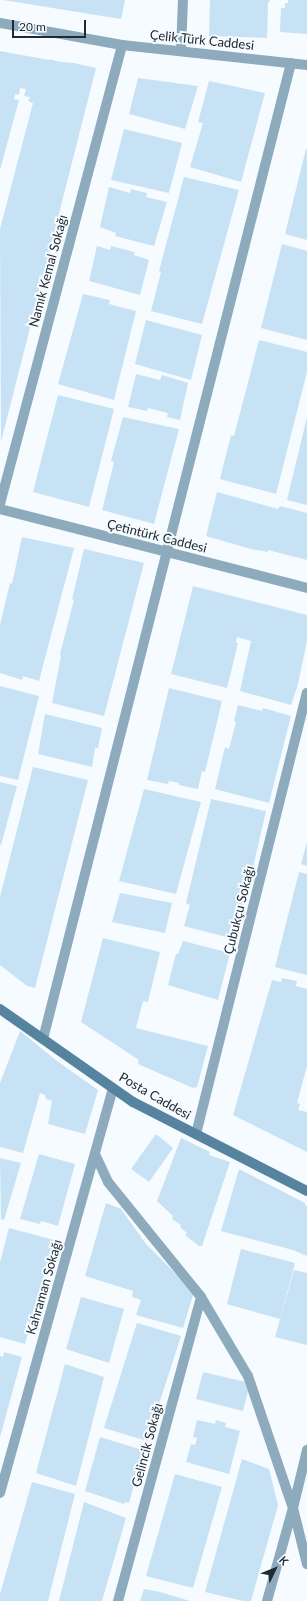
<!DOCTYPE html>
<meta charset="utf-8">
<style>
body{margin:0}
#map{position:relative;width:307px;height:1601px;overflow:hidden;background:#f5fbfe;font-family:Lato,sans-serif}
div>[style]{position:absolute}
.building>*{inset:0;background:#c7e2f4}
.minor>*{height:10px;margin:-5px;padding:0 5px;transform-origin:5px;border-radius:5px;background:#8dabbd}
.secondary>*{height:10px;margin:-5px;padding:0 5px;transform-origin:5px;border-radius:5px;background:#56849f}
span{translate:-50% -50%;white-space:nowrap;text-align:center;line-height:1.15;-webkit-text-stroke:4px #f5fbfe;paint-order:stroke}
.street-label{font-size:13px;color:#202a31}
.north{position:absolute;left:255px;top:1549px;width:40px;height:40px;-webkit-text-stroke:3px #f5fbfe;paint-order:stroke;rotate:47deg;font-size:11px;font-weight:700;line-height:16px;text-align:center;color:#202a31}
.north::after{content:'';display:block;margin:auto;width:14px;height:18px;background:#202a31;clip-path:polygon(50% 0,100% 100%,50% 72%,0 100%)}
.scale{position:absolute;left:12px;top:20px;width:74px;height:18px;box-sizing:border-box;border:2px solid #202a31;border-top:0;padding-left:5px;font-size:12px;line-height:14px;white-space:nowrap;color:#202a31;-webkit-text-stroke:3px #f5fbfe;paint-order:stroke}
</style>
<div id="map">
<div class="building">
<div style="clip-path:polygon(3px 0,125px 0,121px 19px)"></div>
<div style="clip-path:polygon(210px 0,270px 0,268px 3px,267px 38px,209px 36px)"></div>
<div style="clip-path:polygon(288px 0,307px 0,307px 34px,280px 32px,281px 8px,285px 8px,285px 3px,288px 3px)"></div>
<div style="clip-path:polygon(0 51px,49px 60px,49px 59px,61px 62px,74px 63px,96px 68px,1px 442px,0 229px,33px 103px,28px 101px,30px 97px,24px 96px,26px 89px,20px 88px,19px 95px,15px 94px,14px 99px,19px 100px,0 170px)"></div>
<div style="clip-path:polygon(138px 78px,198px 86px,185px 129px,129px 114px)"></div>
<div style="clip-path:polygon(209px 81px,265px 93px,241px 182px,190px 167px,203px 123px,198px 122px)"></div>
<div style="clip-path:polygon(124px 129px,182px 143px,169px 193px,111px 180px)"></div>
<div style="clip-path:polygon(306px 149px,307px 149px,307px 240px,285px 234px)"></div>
<div style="clip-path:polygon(184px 177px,239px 190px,202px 324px,151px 311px,161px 272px,159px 271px)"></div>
<div style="clip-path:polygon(109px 187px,130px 193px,131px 189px,147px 193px,146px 197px,167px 202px,154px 246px,115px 236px,116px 233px,100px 227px)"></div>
<div style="clip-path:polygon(282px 244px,307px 251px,307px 340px,261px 328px)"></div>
<div style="clip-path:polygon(97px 246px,110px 250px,111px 246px,135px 252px,134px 255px,149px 260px,140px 295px,89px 281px)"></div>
<div style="clip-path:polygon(83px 294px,110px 300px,109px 304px,136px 311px,114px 400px,58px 384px)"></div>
<div style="clip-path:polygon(146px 320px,202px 335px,191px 380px,135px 364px)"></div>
<div style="clip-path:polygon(259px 340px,307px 352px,307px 372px,276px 494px,220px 479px,231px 435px,234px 436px)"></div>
<div style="clip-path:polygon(136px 374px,160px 380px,162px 375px,188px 383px,180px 420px,167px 417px,168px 413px,148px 408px,147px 411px,128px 407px)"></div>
<div style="clip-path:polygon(58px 395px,114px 409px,89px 507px,33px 492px)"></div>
<div style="clip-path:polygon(123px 417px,179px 429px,154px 524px,102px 510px,114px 462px,111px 461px)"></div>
<div style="clip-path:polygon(307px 417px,307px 505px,287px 500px)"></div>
<div style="clip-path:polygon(217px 492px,278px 509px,280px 506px,307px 513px,307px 560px,268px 550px,268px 552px,251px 549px,206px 536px)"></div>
<div style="clip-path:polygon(22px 537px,74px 548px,39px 681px,23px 676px,22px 680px,0 673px,0 625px,10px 583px,12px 584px)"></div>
<div style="clip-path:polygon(84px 549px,144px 563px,104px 716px,52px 703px,61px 656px,60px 654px,74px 600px,72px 599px)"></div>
<div style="clip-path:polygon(193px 586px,307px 615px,307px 641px,298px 684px,291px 705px,240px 691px,251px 641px,237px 637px,236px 643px,238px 643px,227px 688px,171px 674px)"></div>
<div style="clip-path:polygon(0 686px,39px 696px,18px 780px,0 776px)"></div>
<div style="clip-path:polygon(169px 688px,222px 701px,205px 772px,202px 771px,198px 789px,179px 785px,179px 783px,169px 781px,168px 784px,147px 780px)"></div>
<div style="clip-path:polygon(238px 705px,262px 711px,263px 708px,291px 716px,269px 803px,215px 789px,225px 747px,229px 749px,236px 722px,234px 721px)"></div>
<div style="clip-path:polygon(45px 714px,102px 728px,98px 748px,95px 748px,92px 767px,38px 754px)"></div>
<div style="clip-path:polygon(33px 767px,88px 780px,35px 988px,27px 986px,0 965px,0 897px)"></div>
<div style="clip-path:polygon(0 782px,17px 786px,1px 845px,0 845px)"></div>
<div style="clip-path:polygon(144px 789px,201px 802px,176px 894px,119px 881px)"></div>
<div style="clip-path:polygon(211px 799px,266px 811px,246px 898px,244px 898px,234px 939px,184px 926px,190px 905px,186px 903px)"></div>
<div style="clip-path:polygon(307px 842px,307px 866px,301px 864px)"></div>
<div style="clip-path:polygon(299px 872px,307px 874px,307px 975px,275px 967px)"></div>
<div style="clip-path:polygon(120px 893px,172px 903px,165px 933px,112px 922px)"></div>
<div style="clip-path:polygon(103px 938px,160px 952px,148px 1002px,143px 1001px,136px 1028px,208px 1046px,197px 1087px,193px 1088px,138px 1064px,139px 1060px,81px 1022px)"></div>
<div style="clip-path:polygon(183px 941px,230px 953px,218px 1000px,168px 985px,176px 954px,178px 954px)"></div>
<div style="clip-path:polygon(282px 978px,297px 981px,296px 986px,307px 989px,307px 1066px,297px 1103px,300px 1104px,298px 1110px,307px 1112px,307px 1152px,233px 1115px,272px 980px,281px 982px)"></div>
<div style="clip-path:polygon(20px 1031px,57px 1061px,98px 1090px,85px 1134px,48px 1124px,52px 1101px,46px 1099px,45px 1095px,40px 1093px,23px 1153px,0 1147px,0 1083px)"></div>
<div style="clip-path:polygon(156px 1134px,173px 1148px,149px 1182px,131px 1169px)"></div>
<div style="clip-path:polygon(181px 1138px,210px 1152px,209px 1155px,230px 1162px,202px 1246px,199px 1246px,185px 1235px,187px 1233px,180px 1227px,181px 1225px,172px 1219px,173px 1216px,157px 1201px)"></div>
<div style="clip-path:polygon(39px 1154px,75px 1164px,58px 1226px,41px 1221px,40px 1224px,20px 1219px)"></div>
<div style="clip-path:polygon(0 1158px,21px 1163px,4px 1220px,1px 1219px,1px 1223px)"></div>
<div style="clip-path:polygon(239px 1169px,305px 1203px,305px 1205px,307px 1206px,307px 1256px,293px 1250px,221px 1231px)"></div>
<div style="clip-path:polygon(106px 1203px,121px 1209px,146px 1244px,194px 1292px,183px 1328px,136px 1315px,141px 1300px,132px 1297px,133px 1291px,85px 1276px)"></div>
<div style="clip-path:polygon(9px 1228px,54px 1240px,25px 1344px,0 1337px,0 1262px)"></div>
<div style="clip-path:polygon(241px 1249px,295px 1263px,280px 1319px,227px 1304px)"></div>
<div style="clip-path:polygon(294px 1270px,307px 1273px,307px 1345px,275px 1337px)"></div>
<div style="clip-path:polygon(81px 1297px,124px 1309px,109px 1363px,66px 1349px)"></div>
<div style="clip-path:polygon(137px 1323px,181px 1336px,147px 1441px,104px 1428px)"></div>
<div style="clip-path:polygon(4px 1352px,22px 1357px,0 1437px,0 1356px,3px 1357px)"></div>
<div style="clip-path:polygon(65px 1364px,104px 1377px,76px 1486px,36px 1473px)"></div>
<div style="clip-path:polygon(203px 1372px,250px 1383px,243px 1411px,196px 1399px)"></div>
<div style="clip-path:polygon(197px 1420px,215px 1424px,216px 1420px,226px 1423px,225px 1427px,240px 1431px,229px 1474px,186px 1462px,191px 1444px,195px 1445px,197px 1438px,193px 1437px)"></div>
<div style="clip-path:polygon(100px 1437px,139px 1449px,139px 1451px,143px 1452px,129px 1503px,125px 1502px,124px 1504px,85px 1491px)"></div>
<div style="clip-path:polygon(242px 1459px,269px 1469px,278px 1505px,251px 1601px,243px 1601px,205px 1592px)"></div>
<div style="clip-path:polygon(175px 1474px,222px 1487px,193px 1588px,146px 1576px)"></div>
<div style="clip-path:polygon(32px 1482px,75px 1494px,48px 1601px,0 1601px,0 1594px)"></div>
<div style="clip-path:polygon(84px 1502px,126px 1518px,102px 1601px,59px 1601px)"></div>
<div style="clip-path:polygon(144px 1589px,160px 1592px,190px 1601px,140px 1601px)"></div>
</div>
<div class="minor">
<div style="left:0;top:23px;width:124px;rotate:10.2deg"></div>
<div style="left:122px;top:45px;width:186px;rotate:6.2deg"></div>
<div style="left:181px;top:51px;width:51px;rotate:-87.8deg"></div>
<div style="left:0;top:504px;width:475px;rotate:-75.1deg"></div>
<div style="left:0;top:509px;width:317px;rotate:14.4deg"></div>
<div style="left:43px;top:1039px;width:1007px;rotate:-75.74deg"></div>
<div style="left:196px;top:1134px;width:455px;rotate:-75.9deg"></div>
<div style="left:95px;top:1154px;width:31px;rotate:65deg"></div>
<div style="left:108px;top:1182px;width:148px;rotate:51deg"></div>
<div style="left:201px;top:1297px;width:92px;rotate:59.3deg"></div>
<div style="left:248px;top:1376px;width:139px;rotate:71.2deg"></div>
<div style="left:293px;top:1508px;width:58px;rotate:76deg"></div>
<div style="left:0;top:1493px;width:420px;rotate:-74.4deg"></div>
<div style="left:118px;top:1601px;width:315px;rotate:-74.7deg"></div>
<div style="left:267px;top:1601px;width:97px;rotate:-74.4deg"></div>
<div style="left:293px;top:1508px;width:60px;rotate:-76.4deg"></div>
</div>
<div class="secondary">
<div style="left:0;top:1009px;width:162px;rotate:35deg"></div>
<div style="left:133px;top:1102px;width:195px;rotate:27.1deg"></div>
</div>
<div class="street-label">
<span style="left:202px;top:40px;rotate:6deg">Çelik Türk Caddesi</span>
<span style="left:48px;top:271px;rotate:-75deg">Namık Kemal Sokağı</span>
<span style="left:157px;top:536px;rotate:14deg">Çetintürk Caddesi</span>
<span style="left:239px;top:910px;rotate:-76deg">Çubukçu Sokağı</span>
<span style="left:155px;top:1096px;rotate:30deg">Posta Caddesi</span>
<span style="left:44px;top:1287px;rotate:-74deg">Kahraman Sokağı</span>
<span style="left:147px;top:1445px;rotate:-75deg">Gelincik Sokağı</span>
</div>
<div class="north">K</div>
<div class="scale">20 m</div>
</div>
